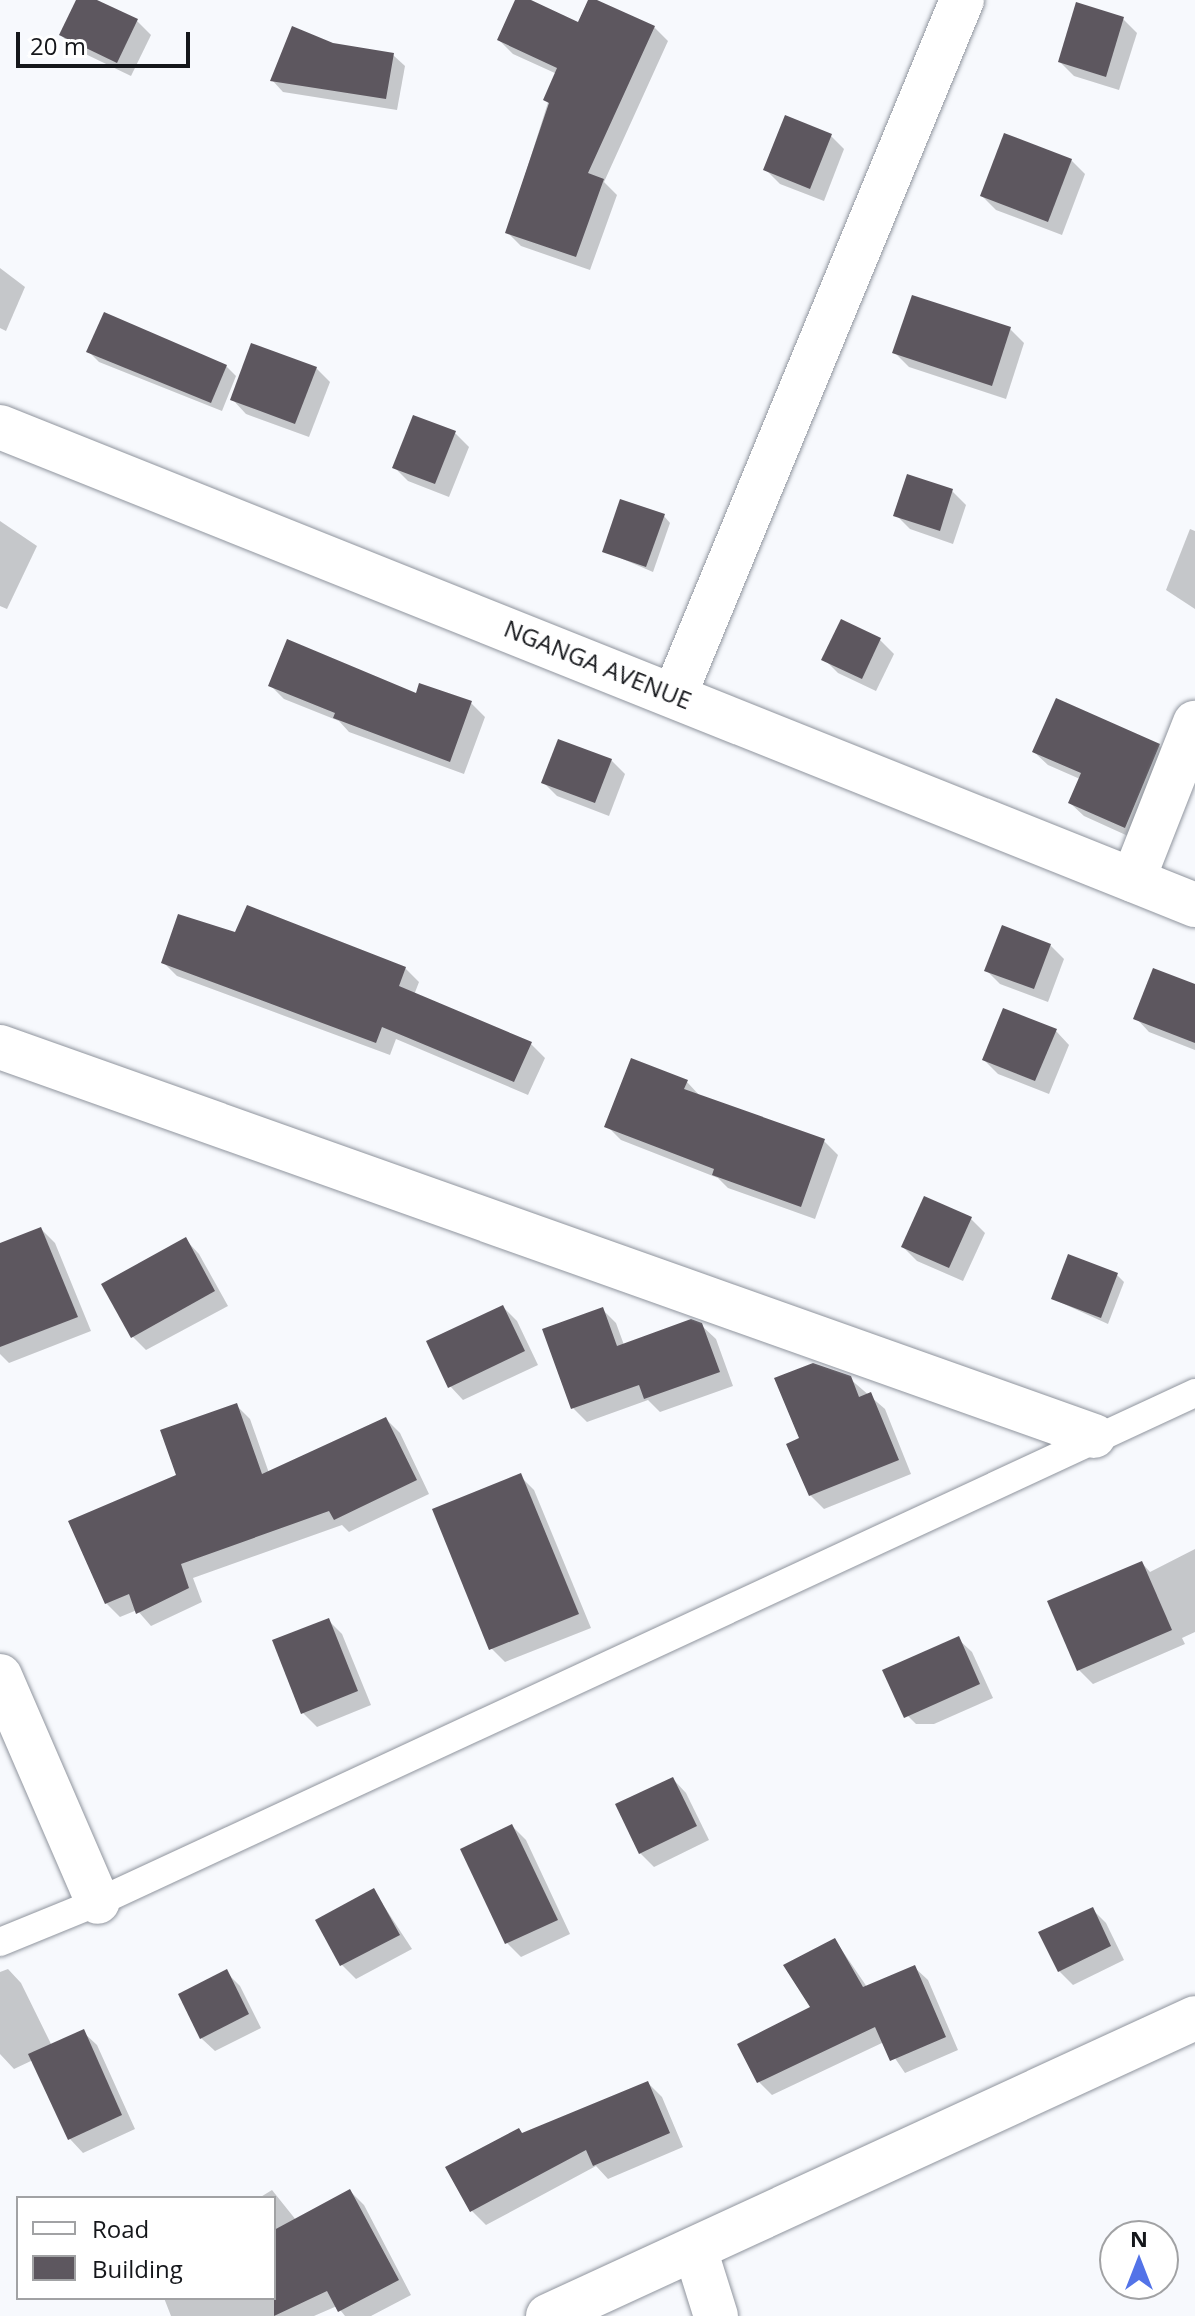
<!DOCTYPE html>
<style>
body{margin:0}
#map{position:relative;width:1195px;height:2316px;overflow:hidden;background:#f7f9fd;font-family:"Open Sans",sans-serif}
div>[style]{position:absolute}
.shadow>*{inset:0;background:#0003}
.building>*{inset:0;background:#5d575f}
.roads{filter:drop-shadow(0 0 2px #90959e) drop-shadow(0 0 2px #90959e)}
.service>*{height:28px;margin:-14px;padding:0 14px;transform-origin:14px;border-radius:14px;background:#fff}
.minor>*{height:44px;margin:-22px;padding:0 22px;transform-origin:22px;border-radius:22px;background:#fff}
span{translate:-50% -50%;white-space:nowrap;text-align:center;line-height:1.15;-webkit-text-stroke:8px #fff;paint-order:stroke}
.street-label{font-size:24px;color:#15171b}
.legend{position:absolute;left:16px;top:2196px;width:260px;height:104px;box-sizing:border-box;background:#fff;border:2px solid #a1a2a4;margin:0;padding:10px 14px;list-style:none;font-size:24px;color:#15171b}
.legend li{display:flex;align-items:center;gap:16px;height:40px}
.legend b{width:40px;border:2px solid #a1a2a4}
.north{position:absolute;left:1099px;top:2220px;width:80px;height:80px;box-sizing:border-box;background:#fff;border:2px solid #a1a2a4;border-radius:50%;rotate:0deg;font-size:22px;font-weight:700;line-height:32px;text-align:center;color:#15171b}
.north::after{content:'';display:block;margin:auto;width:28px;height:36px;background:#5373e8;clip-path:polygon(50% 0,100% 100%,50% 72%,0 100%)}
.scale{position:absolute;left:16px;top:32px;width:174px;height:36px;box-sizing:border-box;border:4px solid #15171b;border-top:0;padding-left:10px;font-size:24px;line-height:28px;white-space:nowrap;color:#15171b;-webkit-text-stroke:6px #fff;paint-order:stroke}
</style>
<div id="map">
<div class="shadow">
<div style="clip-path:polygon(78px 0,92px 0,137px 21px,151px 35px,131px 76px,75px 49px,61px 35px)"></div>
<div style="clip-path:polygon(517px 0,579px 25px,592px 0,654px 27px,668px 41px,604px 182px,617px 195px,590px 270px,521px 246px,507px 232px,557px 74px,513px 54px,499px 40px)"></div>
<div style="clip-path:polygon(1123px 19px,1137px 33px,1119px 90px,1074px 76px,1060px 62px)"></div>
<div style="clip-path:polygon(333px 45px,393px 55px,405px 66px,397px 110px,283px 92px,272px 80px)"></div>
<div style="clip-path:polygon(830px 135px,844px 149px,824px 201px,780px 184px,766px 170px)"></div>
<div style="clip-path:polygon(1071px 160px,1085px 174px,1062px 235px,996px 210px,982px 196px)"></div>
<div style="clip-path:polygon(0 268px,25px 287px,6px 331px,0 328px)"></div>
<div style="clip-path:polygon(913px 298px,1010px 329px,1024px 343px,1006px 399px,909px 367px,895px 353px)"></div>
<div style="clip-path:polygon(89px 352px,226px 366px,236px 376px,222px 411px,99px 362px)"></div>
<div style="clip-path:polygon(316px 368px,330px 382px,309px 437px,246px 414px,233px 400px)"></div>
<div style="clip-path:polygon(455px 433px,469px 447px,449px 497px,408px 481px,394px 467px)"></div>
<div style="clip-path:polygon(952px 491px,966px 505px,953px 544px,910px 529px,896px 515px)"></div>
<div style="clip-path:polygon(664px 516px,670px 523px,653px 572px,604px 551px)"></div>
<div style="clip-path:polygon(0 521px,37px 546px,7px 609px,0 606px)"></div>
<div style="clip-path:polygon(1190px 529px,1195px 531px,1195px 609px,1166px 590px)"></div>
<div style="clip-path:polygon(842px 622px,880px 640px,894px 654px,876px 691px,838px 673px,824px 659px)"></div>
<div style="clip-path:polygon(270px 685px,471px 703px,485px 717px,464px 774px,349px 732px,339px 721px,284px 699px)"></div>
<div style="clip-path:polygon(1159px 745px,1173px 759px,1139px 841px,1084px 816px,1070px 803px,1080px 779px,1048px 765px,1034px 752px)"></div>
<div style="clip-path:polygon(611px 760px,625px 774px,609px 816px,557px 796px,543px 782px)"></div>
<div style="clip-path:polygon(236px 935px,405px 968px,419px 982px,414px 995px,531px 1044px,545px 1058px,528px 1095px,396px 1039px,390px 1055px,177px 976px,163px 962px)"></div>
<div style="clip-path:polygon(1050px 945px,1064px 959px,1048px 1002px,1000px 984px,986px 970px)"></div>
<div style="clip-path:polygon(1195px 987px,1195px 1050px,1149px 1032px,1136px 1018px)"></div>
<div style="clip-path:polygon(1056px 1031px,1069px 1045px,1049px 1094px,998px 1074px,984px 1060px)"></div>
<div style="clip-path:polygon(687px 1082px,701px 1097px,824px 1141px,838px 1155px,815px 1219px,728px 1188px,718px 1178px,621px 1140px,607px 1126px)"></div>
<div style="clip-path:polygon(971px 1219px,985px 1233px,963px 1281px,917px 1261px,903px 1247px)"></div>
<div style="clip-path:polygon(41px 1229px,55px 1243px,91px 1331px,9px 1363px,0 1354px,0 1245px)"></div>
<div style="clip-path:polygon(186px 1240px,199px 1254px,228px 1306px,146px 1350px,132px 1336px)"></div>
<div style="clip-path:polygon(1117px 1275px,1124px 1282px,1108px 1324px,1053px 1299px)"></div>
<div style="clip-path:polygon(503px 1307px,517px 1321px,538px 1365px,463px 1400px,450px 1386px)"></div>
<div style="clip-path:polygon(602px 1309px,616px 1323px,624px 1345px,701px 1325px,716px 1339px,733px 1386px,660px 1412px,648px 1400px,587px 1422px,573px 1408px)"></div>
<div style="clip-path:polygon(849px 1378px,885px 1409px,911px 1474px,824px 1509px,810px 1495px)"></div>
<div style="clip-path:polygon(236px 1405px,250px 1419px,269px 1473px,386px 1419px,400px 1433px,429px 1494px,349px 1532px,342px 1525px,193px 1578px,202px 1602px,151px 1626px,137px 1610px,120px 1617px,106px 1603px,179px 1476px)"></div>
<div style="clip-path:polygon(520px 1476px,534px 1490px,591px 1628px,505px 1662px,491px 1648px)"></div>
<div style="clip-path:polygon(1195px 1549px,1195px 1632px,1182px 1638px,1185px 1644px,1093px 1684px,1079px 1670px,1142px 1563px,1150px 1572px)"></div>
<div style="clip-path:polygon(328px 1620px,342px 1634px,371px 1705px,317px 1727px,303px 1713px)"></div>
<div style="clip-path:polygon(958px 1639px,972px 1652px,993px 1698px,934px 1724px,916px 1724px,902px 1710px)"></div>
<div style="clip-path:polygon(673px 1779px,686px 1793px,709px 1840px,654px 1867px,640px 1853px)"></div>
<div style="clip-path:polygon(512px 1826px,526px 1840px,570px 1934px,521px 1957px,507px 1943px,463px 1850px)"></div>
<div style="clip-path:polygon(374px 1891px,412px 1949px,356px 1979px,342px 1965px,318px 1921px)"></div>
<div style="clip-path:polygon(1092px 1909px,1106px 1923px,1124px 1960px,1073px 1985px,1059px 1971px)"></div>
<div style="clip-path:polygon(835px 1940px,867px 1987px,914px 1967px,928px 1980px,958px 2050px,905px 2073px,884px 2042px,772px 2095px,759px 2082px,813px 2008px)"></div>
<div style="clip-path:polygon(8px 1969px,21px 1983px,52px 2046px,83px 2032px,97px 2045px,135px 2129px,83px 2153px,70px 2139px,33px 2060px,14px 2069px,0 2054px,0 1972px)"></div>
<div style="clip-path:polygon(226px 1972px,240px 1986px,261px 2028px,215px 2051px,201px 2038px)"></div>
<div style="clip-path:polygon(648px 2083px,662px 2097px,683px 2147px,608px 2179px,596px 2166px,486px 2225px,472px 2211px,523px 2135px)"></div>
<div style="clip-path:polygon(272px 2190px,296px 2220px,350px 2191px,364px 2205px,411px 2295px,371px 2316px,345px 2316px,337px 2306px,314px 2316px,171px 2316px,164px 2298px,274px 2298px,274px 2198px,259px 2198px)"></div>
</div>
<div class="building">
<div style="clip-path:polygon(76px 0,97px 0,138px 19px,117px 63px,59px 35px)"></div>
<div style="clip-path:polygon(515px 0,531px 0,578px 22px,588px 0,597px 0,655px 26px,588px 173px,604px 179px,576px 257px,505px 233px,549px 103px,543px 100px,557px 68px,497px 40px)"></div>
<div style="clip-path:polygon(1076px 2px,1124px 17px,1106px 77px,1058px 62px)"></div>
<div style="clip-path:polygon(292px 26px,333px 43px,394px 53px,386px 99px,270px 81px)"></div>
<div style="clip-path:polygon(785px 115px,832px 134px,810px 189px,763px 170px)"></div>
<div style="clip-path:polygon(1004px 133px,1072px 159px,1048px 222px,980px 196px)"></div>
<div style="clip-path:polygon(912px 295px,1011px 327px,992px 386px,892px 353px)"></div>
<div style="clip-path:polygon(104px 312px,227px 365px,211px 403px,86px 352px)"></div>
<div style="clip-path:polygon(251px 343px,317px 367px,295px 424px,230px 400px)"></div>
<div style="clip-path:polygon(413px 415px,456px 431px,435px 484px,392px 468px)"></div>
<div style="clip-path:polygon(907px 474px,953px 489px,940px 531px,893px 516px)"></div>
<div style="clip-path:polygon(620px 499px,665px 514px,646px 567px,602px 552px)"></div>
<div style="clip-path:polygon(841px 619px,881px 638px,862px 679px,821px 660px)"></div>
<div style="clip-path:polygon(287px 639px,416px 693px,419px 683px,472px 701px,450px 762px,333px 718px,335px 713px,268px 686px)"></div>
<div style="clip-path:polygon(1056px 698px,1160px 744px,1125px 828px,1068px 803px,1081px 773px,1032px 752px)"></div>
<div style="clip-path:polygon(558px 739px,612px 759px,595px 803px,541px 783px)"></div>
<div style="clip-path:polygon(247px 905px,406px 967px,399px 986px,532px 1042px,514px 1082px,382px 1027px,376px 1043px,161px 963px,178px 914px,235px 932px)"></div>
<div style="clip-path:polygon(1002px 925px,1051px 944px,1034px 989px,984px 971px)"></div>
<div style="clip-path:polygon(1153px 968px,1195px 984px,1195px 1043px,1133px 1019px)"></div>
<div style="clip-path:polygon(1003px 1008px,1057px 1029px,1035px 1081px,982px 1060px)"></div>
<div style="clip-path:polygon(631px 1058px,688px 1080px,684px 1089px,825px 1139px,801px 1207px,712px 1175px,714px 1169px,604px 1127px)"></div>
<div style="clip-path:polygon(924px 1196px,972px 1217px,949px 1268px,901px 1247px)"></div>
<div style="clip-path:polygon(41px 1227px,78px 1317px,0 1347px,0 1243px)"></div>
<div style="clip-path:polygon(186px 1237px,215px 1291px,131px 1338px,101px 1284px)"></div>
<div style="clip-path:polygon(1068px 1254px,1118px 1273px,1101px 1318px,1051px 1299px)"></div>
<div style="clip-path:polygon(503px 1305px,525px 1351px,448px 1388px,426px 1341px)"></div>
<div style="clip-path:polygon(603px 1307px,617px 1346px,691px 1319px,702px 1323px,720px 1372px,644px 1399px,639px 1385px,571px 1409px,542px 1329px)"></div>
<div style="clip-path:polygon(813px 1363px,851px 1376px,859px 1397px,871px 1392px,899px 1460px,809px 1496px,786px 1444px,799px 1438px,774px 1378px)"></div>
<div style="clip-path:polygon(237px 1403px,262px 1474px,386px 1417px,417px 1480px,334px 1520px,329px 1511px,181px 1564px,189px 1588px,136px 1614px,129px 1594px,105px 1604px,68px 1521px,176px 1475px,160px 1430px)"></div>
<div style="clip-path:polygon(521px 1473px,579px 1614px,489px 1650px,432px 1509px)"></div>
<div style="clip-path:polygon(1142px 1561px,1172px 1630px,1077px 1671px,1047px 1601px)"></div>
<div style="clip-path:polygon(329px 1618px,358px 1691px,301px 1714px,272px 1640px)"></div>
<div style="clip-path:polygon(959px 1636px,980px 1684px,904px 1718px,882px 1670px)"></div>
<div style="clip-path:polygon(673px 1777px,697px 1826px,639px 1854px,615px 1804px)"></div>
<div style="clip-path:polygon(512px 1824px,558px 1920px,505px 1944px,460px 1849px)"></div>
<div style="clip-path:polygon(374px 1888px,400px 1935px,340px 1966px,315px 1920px)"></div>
<div style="clip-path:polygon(1093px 1907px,1111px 1946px,1058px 1972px,1038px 1932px)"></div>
<div style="clip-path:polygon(835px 1938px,863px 1987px,915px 1965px,946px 2037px,890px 2061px,875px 2027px,757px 2083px,737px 2044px,810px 2007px,783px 1965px)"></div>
<div style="clip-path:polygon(227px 1969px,249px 2014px,200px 2039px,178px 1994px)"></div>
<div style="clip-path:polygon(84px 2029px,122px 2115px,68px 2140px,28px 2054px)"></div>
<div style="clip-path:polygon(648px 2081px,670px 2133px,593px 2166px,586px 2150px,470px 2212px,445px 2167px,519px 2128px,522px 2133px)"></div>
<div style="clip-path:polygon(350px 2189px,399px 2280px,338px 2312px,327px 2291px,274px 2316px,274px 2230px)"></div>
</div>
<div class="roads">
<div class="service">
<div style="left:0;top:1942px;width:106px;rotate:-22.2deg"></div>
<div style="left:98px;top:1902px;width:1209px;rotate:-24.89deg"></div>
</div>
<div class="minor">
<div style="left:0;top:427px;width:1287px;rotate:21.8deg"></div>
<div style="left:675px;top:694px;width:751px;rotate:-67.53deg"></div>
<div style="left:1133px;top:880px;width:169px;rotate:-68.5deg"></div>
<div style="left:0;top:1047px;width:1161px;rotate:19.57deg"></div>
<div style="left:0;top:1676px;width:246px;rotate:66.6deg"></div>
<div style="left:695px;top:2249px;width:70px;rotate:72.6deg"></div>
<div style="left:548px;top:2316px;width:712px;rotate:-24.73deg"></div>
</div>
</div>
<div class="street-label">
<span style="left:598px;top:664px;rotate:22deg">NGANGA AVENUE</span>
</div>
<ul class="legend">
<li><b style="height:10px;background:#fff"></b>Road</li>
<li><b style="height:22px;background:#5d575f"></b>Building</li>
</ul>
<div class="north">N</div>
<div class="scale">20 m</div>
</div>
